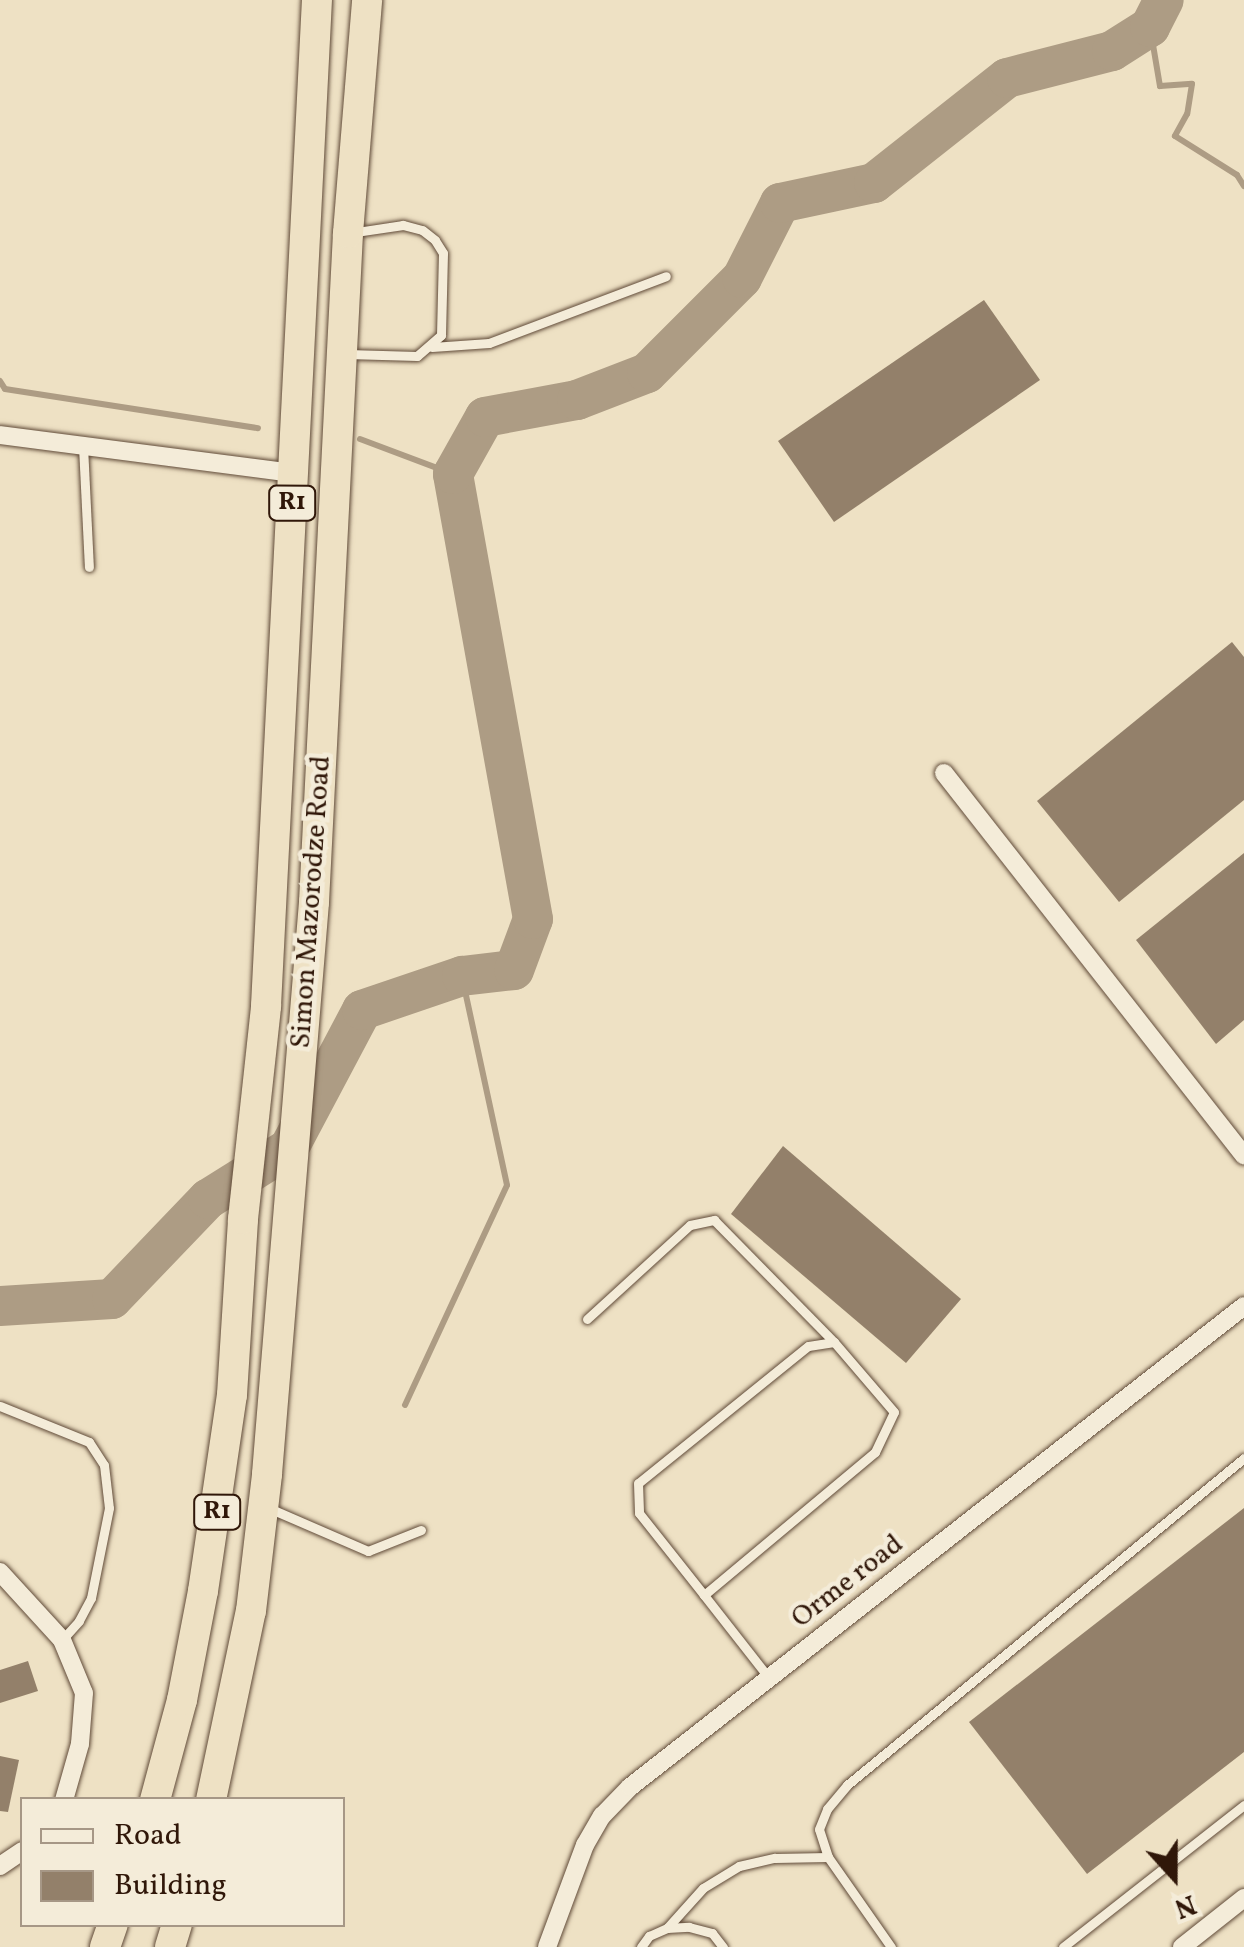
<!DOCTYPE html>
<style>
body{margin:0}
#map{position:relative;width:1244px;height:1947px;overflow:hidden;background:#eee1c4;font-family:Vollkorn,serif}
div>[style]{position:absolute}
.stream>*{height:6px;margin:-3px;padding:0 3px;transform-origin:3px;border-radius:3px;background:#ad9c84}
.river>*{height:40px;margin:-20px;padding:0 20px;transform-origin:20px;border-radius:20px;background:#ad9c84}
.building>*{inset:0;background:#93806a}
.roads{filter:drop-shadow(0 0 2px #604a38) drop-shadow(0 0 2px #604a38)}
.service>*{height:9px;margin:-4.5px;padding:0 4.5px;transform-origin:4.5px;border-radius:4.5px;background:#f4ecd9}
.minor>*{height:18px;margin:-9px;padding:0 9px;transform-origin:9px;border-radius:9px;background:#f4ecd9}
.trunk>*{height:30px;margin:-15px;padding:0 15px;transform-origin:15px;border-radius:15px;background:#eee1c4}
span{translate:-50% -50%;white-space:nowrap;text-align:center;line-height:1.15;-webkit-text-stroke:9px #f4ecd9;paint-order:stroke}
.shield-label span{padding:2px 8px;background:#f4ecd9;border:2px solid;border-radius:8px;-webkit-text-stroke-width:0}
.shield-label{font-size:25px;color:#301709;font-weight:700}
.street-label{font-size:28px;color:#301709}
.legend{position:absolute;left:20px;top:1797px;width:325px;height:130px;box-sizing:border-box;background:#f4ecd9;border:2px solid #a69786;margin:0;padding:12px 18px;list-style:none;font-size:30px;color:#301709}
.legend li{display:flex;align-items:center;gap:20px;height:50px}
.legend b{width:50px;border:2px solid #a69786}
.north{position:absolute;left:1124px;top:1827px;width:100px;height:100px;-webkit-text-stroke:8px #f4ecd9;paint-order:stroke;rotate:159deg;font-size:28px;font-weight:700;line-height:40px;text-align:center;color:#301709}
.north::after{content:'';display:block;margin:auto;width:35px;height:45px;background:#301709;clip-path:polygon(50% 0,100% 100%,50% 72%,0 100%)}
</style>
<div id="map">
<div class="stream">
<div style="left:1150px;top:27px;width:60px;rotate:80.4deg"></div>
<div style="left:1160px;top:86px;width:32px;rotate:-4deg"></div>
<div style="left:1192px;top:84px;width:30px;rotate:99deg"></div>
<div style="left:1187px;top:114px;width:25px;rotate:119deg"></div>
<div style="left:1175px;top:136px;width:73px;rotate:32.2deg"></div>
<div style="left:1237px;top:175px;width:13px;rotate:58deg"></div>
<div style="left:0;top:381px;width:9px;rotate:58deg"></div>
<div style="left:5px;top:389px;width:256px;rotate:8.8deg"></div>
<div style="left:360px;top:439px;width:99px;rotate:20.6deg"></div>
<div style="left:405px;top:1405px;width:242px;rotate:-65.1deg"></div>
<div style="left:507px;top:1185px;width:214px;rotate:-102.2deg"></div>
</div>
<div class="river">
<div style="left:0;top:1306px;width:112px;rotate:-3.6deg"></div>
<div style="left:112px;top:1299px;width:139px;rotate:-46.2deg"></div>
<div style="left:208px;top:1199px;width:96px;rotate:-32.2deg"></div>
<div style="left:289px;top:1148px;width:156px;rotate:-62.1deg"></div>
<div style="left:362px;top:1010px;width:106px;rotate:-18.8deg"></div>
<div style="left:462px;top:976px;width:52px;rotate:-6.6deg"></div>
<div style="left:514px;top:970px;width:54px;rotate:-69.6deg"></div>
<div style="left:533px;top:919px;width:452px;rotate:-100.2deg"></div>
<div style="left:453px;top:474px;width:65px;rotate:-60.7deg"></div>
<div style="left:485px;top:417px;width:94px;rotate:-10.5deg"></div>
<div style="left:577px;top:400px;width:75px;rotate:-21.1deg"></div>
<div style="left:647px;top:373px;width:134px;rotate:-45deg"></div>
<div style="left:742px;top:278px;width:84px;rotate:-63.1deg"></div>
<div style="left:780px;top:203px;width:96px;rotate:-12deg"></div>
<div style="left:874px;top:183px;width:169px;rotate:-38.3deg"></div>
<div style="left:1007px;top:78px;width:108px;rotate:-14.4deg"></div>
<div style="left:1112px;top:51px;width:45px;rotate:-32.3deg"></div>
<div style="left:1150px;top:27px;width:30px;rotate:-63deg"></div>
</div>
<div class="building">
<div style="clip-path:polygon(984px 300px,1040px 380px,834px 522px,778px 441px)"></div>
<div style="clip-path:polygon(1232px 642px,1244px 657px,1244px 800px,1119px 902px,1037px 801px)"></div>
<div style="clip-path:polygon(1244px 853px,1244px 1020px,1216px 1044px,1136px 940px)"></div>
<div style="clip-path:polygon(783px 1146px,961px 1299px,906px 1363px,731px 1214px)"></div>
<div style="clip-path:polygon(1244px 1508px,1244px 1752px,1087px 1874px,969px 1722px)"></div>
<div style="clip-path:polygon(28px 1661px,38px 1691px,0 1703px,0 1670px)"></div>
<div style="clip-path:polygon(0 1756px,19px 1760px,8px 1812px,0 1811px)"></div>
</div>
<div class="roads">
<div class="service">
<div style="left:432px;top:347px;width:57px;rotate:-4deg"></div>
<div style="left:489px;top:343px;width:189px;rotate:-20.7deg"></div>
<div style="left:347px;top:354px;width:70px;rotate:1.6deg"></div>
<div style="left:417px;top:356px;width:32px;rotate:-41deg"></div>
<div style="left:441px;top:335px;width:82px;rotate:-88.6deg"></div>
<div style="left:443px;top:253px;width:15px;rotate:-122deg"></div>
<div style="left:435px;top:240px;width:16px;rotate:-142deg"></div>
<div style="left:422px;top:230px;width:20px;rotate:-165deg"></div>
<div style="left:403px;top:225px;width:48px;rotate:171.5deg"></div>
<div style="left:83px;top:446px;width:121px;rotate:87.2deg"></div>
<div style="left:587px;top:1319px;width:139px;rotate:-42.4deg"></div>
<div style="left:690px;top:1225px;width:25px;rotate:-12deg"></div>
<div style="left:714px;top:1220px;width:171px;rotate:45.5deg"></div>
<div style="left:0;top:1406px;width:96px;rotate:22deg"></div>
<div style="left:89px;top:1442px;width:27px;rotate:57deg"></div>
<div style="left:104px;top:1465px;width:43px;rotate:83.4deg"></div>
<div style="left:109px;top:1508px;width:92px;rotate:101.3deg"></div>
<div style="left:91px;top:1598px;width:26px;rotate:118deg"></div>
<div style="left:79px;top:1621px;width:25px;rotate:132deg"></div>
<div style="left:271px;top:1509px;width:106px;rotate:23.4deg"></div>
<div style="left:368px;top:1551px;width:57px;rotate:-21.6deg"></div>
<div style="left:704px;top:1595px;width:223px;rotate:-39.9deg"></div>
<div style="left:875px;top:1452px;width:44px;rotate:-64.6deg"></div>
<div style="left:894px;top:1412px;width:92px;rotate:-130.6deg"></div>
<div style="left:834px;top:1342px;width:26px;rotate:171deg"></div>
<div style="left:808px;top:1346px;width:218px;rotate:141.1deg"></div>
<div style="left:638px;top:1483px;width:30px;rotate:88deg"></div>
<div style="left:639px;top:1513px;width:105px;rotate:51.6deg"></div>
<div style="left:704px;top:1595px;width:105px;rotate:51.9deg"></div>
<div style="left:667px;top:1928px;width:54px;rotate:-48deg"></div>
<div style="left:703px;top:1888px;width:42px;rotate:-31.4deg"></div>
<div style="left:739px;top:1866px;width:37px;rotate:-13deg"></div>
<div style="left:775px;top:1858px;width:53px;rotate:-1.1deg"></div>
<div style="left:641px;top:1947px;width:14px;rotate:-54deg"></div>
<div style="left:649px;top:1936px;width:20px;rotate:-24deg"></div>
<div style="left:667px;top:1928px;width:22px;rotate:-3deg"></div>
<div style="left:689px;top:1927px;width:24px;rotate:15deg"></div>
<div style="left:712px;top:1933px;width:18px;rotate:52deg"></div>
<div style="left:891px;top:1947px;width:110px;rotate:-125deg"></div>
<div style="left:828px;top:1857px;width:29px;rotate:-108deg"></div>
<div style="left:819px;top:1829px;width:22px;rotate:-68deg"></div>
<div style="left:827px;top:1809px;width:31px;rotate:-50deg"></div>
<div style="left:847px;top:1785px;width:514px;rotate:-39.48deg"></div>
<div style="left:1063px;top:1947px;width:230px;rotate:-38.1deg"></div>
</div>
<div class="minor">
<div style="left:0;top:435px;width:296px;rotate:7.4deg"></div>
<div style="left:944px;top:773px;width:486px;rotate:51.9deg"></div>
<div style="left:0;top:1572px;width:92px;rotate:47.6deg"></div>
<div style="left:62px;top:1640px;width:57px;rotate:67.5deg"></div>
<div style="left:84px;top:1693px;width:51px;rotate:94.5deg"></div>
<div style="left:80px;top:1744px;width:58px;rotate:105.9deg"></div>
<div style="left:0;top:1866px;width:27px;rotate:-34deg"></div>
<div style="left:547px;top:1947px;width:109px;rotate:-69.6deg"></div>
<div style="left:585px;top:1845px;width:34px;rotate:-60deg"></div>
<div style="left:602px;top:1816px;width:40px;rotate:-46deg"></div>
<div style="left:630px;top:1787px;width:780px;rotate:-38.07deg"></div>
<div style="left:1182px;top:1947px;width:79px;rotate:-38.3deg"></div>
</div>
<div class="trunk">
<div style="left:155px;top:1800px;width:104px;rotate:-74.9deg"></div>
<div style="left:182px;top:1700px;width:111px;rotate:-79.1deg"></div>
<div style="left:203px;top:1591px;width:198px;rotate:-81.6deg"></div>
<div style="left:232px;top:1395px;width:176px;rotate:-86.4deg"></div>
<div style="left:243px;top:1219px;width:214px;rotate:-83.8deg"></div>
<div style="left:266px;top:1006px;width:1007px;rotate:-87.1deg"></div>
<div style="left:211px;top:1800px;width:193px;rotate:-78.1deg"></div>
<div style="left:251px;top:1611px;width:138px;rotate:-83.3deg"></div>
<div style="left:267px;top:1474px;width:574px;rotate:-85.3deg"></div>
<div style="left:314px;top:902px;width:670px;rotate:-87.09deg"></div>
<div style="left:348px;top:233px;width:234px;rotate:-85.3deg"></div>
<div style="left:105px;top:1947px;width:24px;rotate:-71deg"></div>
<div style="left:170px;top:1947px;width:24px;rotate:-73deg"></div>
</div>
</div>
<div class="shield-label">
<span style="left:292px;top:503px">R1</span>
<span style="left:217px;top:1512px">R1</span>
</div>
<div class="street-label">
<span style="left:312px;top:902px;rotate:-86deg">Simon Mazorodze Road</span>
<span style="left:848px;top:1582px;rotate:-38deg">Orme road</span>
</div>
<ul class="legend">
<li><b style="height:12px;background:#f4ecd9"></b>Road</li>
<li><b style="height:28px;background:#93806a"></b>Building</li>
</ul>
<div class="north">N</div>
</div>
